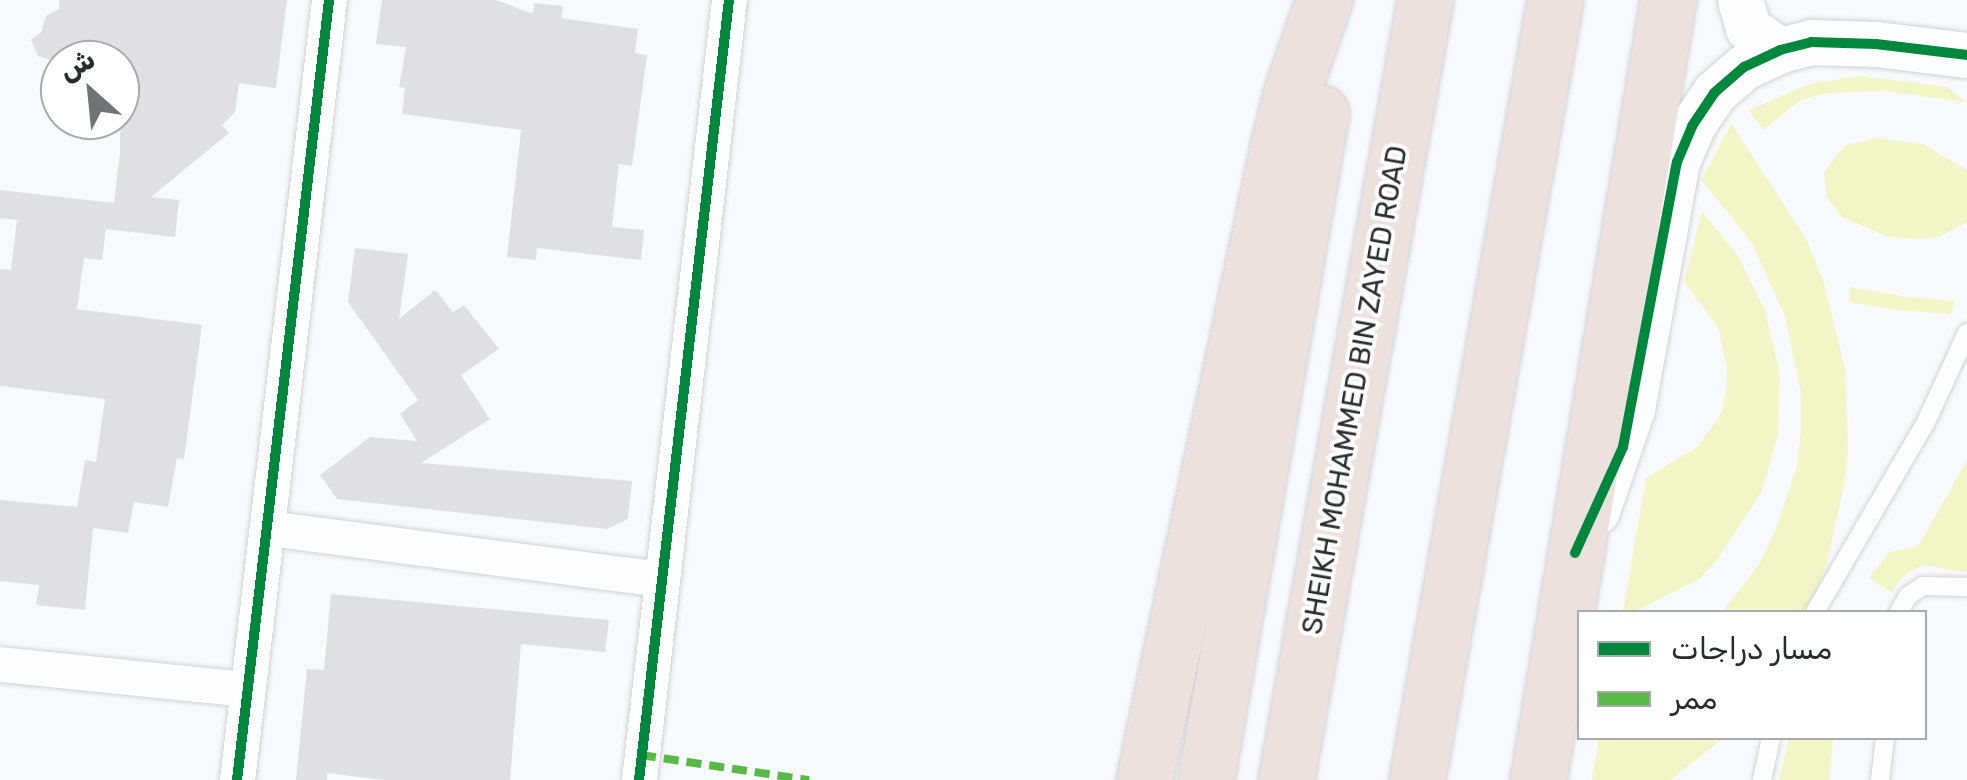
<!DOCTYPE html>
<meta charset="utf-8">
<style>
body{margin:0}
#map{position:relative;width:1967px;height:780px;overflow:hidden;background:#f7f9fc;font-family:Rubik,Cairo,sans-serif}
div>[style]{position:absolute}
.green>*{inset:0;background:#f2f5c5}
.building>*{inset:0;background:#e0e0e3}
.roads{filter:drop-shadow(0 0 2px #d1d3d5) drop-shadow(0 0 2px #d1d3d5)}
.service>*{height:18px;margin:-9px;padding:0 9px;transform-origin:9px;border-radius:9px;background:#fefeff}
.minor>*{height:35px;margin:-17.5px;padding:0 17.5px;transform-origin:17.5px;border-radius:17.5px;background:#fefeff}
.tertiary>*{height:45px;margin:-22.5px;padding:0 22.5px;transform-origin:22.5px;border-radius:22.5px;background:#fefeff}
.motorway>*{height:55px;margin:-27.5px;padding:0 27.5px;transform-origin:27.5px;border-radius:27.5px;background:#ede1dd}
.quiet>*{height:8px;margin-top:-4px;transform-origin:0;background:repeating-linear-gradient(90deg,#58b947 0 15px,transparent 0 23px)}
.cycleway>*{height:10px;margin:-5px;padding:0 5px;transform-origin:5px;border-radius:5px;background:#00873e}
span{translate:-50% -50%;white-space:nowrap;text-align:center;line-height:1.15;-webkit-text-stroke:8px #fff;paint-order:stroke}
.street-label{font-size:28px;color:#292b2d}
.legend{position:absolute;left:1577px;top:610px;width:350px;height:130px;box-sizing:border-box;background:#fff;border:2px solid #a9aaab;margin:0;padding:12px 18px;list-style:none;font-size:30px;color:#292b2d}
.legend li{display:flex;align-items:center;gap:20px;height:50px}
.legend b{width:50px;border:2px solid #a9aaab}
.north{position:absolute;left:40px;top:40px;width:100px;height:100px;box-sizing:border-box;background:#fff;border:2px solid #a9aaab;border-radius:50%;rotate:333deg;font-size:28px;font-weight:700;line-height:40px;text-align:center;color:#292b2d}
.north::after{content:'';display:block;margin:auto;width:35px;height:45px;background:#717375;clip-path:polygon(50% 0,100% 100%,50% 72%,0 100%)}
</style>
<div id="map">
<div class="green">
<div style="clip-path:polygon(1861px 76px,1948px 87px,1966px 102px,1885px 91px,1825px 93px,1799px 101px,1763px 130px,1749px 110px,1812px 83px)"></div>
<div style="clip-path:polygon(1731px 123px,1806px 239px,1823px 280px,1845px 369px,1848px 448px,1844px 486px,1826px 566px,1809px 612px,1722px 612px,1758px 566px,1774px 534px,1797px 467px,1801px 432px,1801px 393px,1785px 316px,1752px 243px,1702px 180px)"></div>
<div style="clip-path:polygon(1876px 138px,1923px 144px,1967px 170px,1967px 222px,1939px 237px,1921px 239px,1889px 237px,1842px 217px,1827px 198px,1824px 172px,1844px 146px)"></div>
<div style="clip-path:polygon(1702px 211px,1738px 256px,1765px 311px,1780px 374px,1778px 434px,1762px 491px,1717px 560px,1698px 580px,1633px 612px,1623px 612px,1646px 478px,1697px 447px,1721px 414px,1726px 392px,1727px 368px,1718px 327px,1684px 282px)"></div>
<div style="clip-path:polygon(1849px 287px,1907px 297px,1955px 301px,1951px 314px,1896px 310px,1850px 302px)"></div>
<div style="clip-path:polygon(1967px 460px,1967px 572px,1923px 565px,1906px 574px,1891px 592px,1869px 578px,1889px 552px,1918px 547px)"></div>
<div style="clip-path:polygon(1599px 738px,1724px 738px,1670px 780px,1592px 780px)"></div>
<div style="clip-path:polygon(1789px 738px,1833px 738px,1829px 780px,1779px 780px)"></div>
</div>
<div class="building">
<div style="clip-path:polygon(59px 0,287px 0,276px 88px,239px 83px,235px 112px,222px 125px,229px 133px,151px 197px,179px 200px,175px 237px,106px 229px,102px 260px,84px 258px,77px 309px,202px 325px,184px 459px,177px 458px,168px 507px,134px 502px,128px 533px,93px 528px,85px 610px,36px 605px,39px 585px,0 581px,0 500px,77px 507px,85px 460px,96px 462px,105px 399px,0 386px,0 269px,11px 270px,17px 220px,0 218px,0 190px,114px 203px,120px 153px,120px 60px,51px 60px,38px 56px,31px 40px,41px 32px,46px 16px,59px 9px)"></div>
<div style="clip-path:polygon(382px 0,496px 0,533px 14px,534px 3px,563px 6px,561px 18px,638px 29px,635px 53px,647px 55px,632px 166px,619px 164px,612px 227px,644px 230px,641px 260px,537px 248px,536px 260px,507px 257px,521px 130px,402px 114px,405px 88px,399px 87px,406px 47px,376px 44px)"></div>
<div style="clip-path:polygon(355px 248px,408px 254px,399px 319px,435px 290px,453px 312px,464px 305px,499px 349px,461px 375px,490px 419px,421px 463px,632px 481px,628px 519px,607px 529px,337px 499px,320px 475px,370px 437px,417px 441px,400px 414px,418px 400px,348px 302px)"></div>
<div style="clip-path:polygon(331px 594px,609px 620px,605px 652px,521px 644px,510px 780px,384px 780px,327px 773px,327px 780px,296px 780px,307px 669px,324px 670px)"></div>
</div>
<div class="roads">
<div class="service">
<div style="left:1815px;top:612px;width:220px;rotate:-59.7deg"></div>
<div style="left:1926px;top:422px;width:98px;rotate:-65.3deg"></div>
<div style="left:1899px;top:612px;width:18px;rotate:-61deg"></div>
<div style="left:1908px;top:596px;width:18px;rotate:-34deg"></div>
<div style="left:1923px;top:586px;width:44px;rotate:1.3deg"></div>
<div style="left:1762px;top:780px;width:43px;rotate:-77.9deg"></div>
<div style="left:1880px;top:780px;width:42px;rotate:-83.2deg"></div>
</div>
<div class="minor">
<div style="left:268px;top:528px;width:397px;rotate:7.4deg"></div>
<div style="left:0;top:664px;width:248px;rotate:5.8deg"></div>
<div style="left:237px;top:780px;width:785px;rotate:-83.27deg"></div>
<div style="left:639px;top:780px;width:785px;rotate:-83.42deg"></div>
</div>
<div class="tertiary">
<div style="left:1740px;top:0;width:29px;rotate:74deg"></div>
<div style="left:1748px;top:28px;width:39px;rotate:35deg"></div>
<div style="left:1597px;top:511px;width:108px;rotate:-71.1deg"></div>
<div style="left:1632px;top:409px;width:251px;rotate:-79.7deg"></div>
<div style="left:1677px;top:162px;width:39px;rotate:-67deg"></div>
<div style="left:1692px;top:126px;width:40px;rotate:-56deg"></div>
<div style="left:1714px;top:93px;width:40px;rotate:-41deg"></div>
<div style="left:1744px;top:67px;width:40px;rotate:-25deg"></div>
<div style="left:1780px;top:50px;width:32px;rotate:-14deg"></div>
<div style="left:1811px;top:42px;width:65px;rotate:1.8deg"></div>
<div style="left:1876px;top:44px;width:92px;rotate:6.9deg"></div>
</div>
<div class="motorway">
<div style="left:1144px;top:780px;width:646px;rotate:-78.03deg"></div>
<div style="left:1278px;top:148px;width:56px;rotate:-76.5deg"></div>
<div style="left:1291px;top:94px;width:100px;rotate:-70.7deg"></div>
<div style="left:1206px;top:780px;width:677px;rotate:-80.22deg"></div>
<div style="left:1286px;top:780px;width:792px;rotate:-79.9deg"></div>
<div style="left:1417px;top:780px;width:792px;rotate:-79.97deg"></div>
<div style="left:1538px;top:780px;width:791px;rotate:-80.54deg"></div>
</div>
</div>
<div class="quiet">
<div style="left:641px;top:755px;width:170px;rotate:8.5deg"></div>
</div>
<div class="cycleway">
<div style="left:1575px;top:553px;width:116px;rotate:-65.6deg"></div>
<div style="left:1623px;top:447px;width:290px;rotate:-79.3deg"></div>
<div style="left:1677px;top:162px;width:39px;rotate:-67deg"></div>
<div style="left:1692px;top:126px;width:40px;rotate:-56deg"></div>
<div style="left:1714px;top:93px;width:40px;rotate:-41deg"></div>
<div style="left:1744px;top:67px;width:40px;rotate:-25deg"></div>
<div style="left:1780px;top:50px;width:32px;rotate:-14deg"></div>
<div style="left:1811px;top:42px;width:65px;rotate:1.8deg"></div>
<div style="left:1876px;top:44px;width:92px;rotate:6.9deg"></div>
<div style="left:237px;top:780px;width:785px;rotate:-83.27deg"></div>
<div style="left:639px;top:780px;width:785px;rotate:-83.42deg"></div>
</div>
<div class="street-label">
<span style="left:1355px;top:390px;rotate:-80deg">SHEIKH MOHAMMED BIN ZAYED ROAD</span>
</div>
<ul class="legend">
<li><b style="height:12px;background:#00873e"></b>مسار دراجات</li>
<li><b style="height:12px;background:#58b947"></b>ممر</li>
</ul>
<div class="north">ش</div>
</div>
